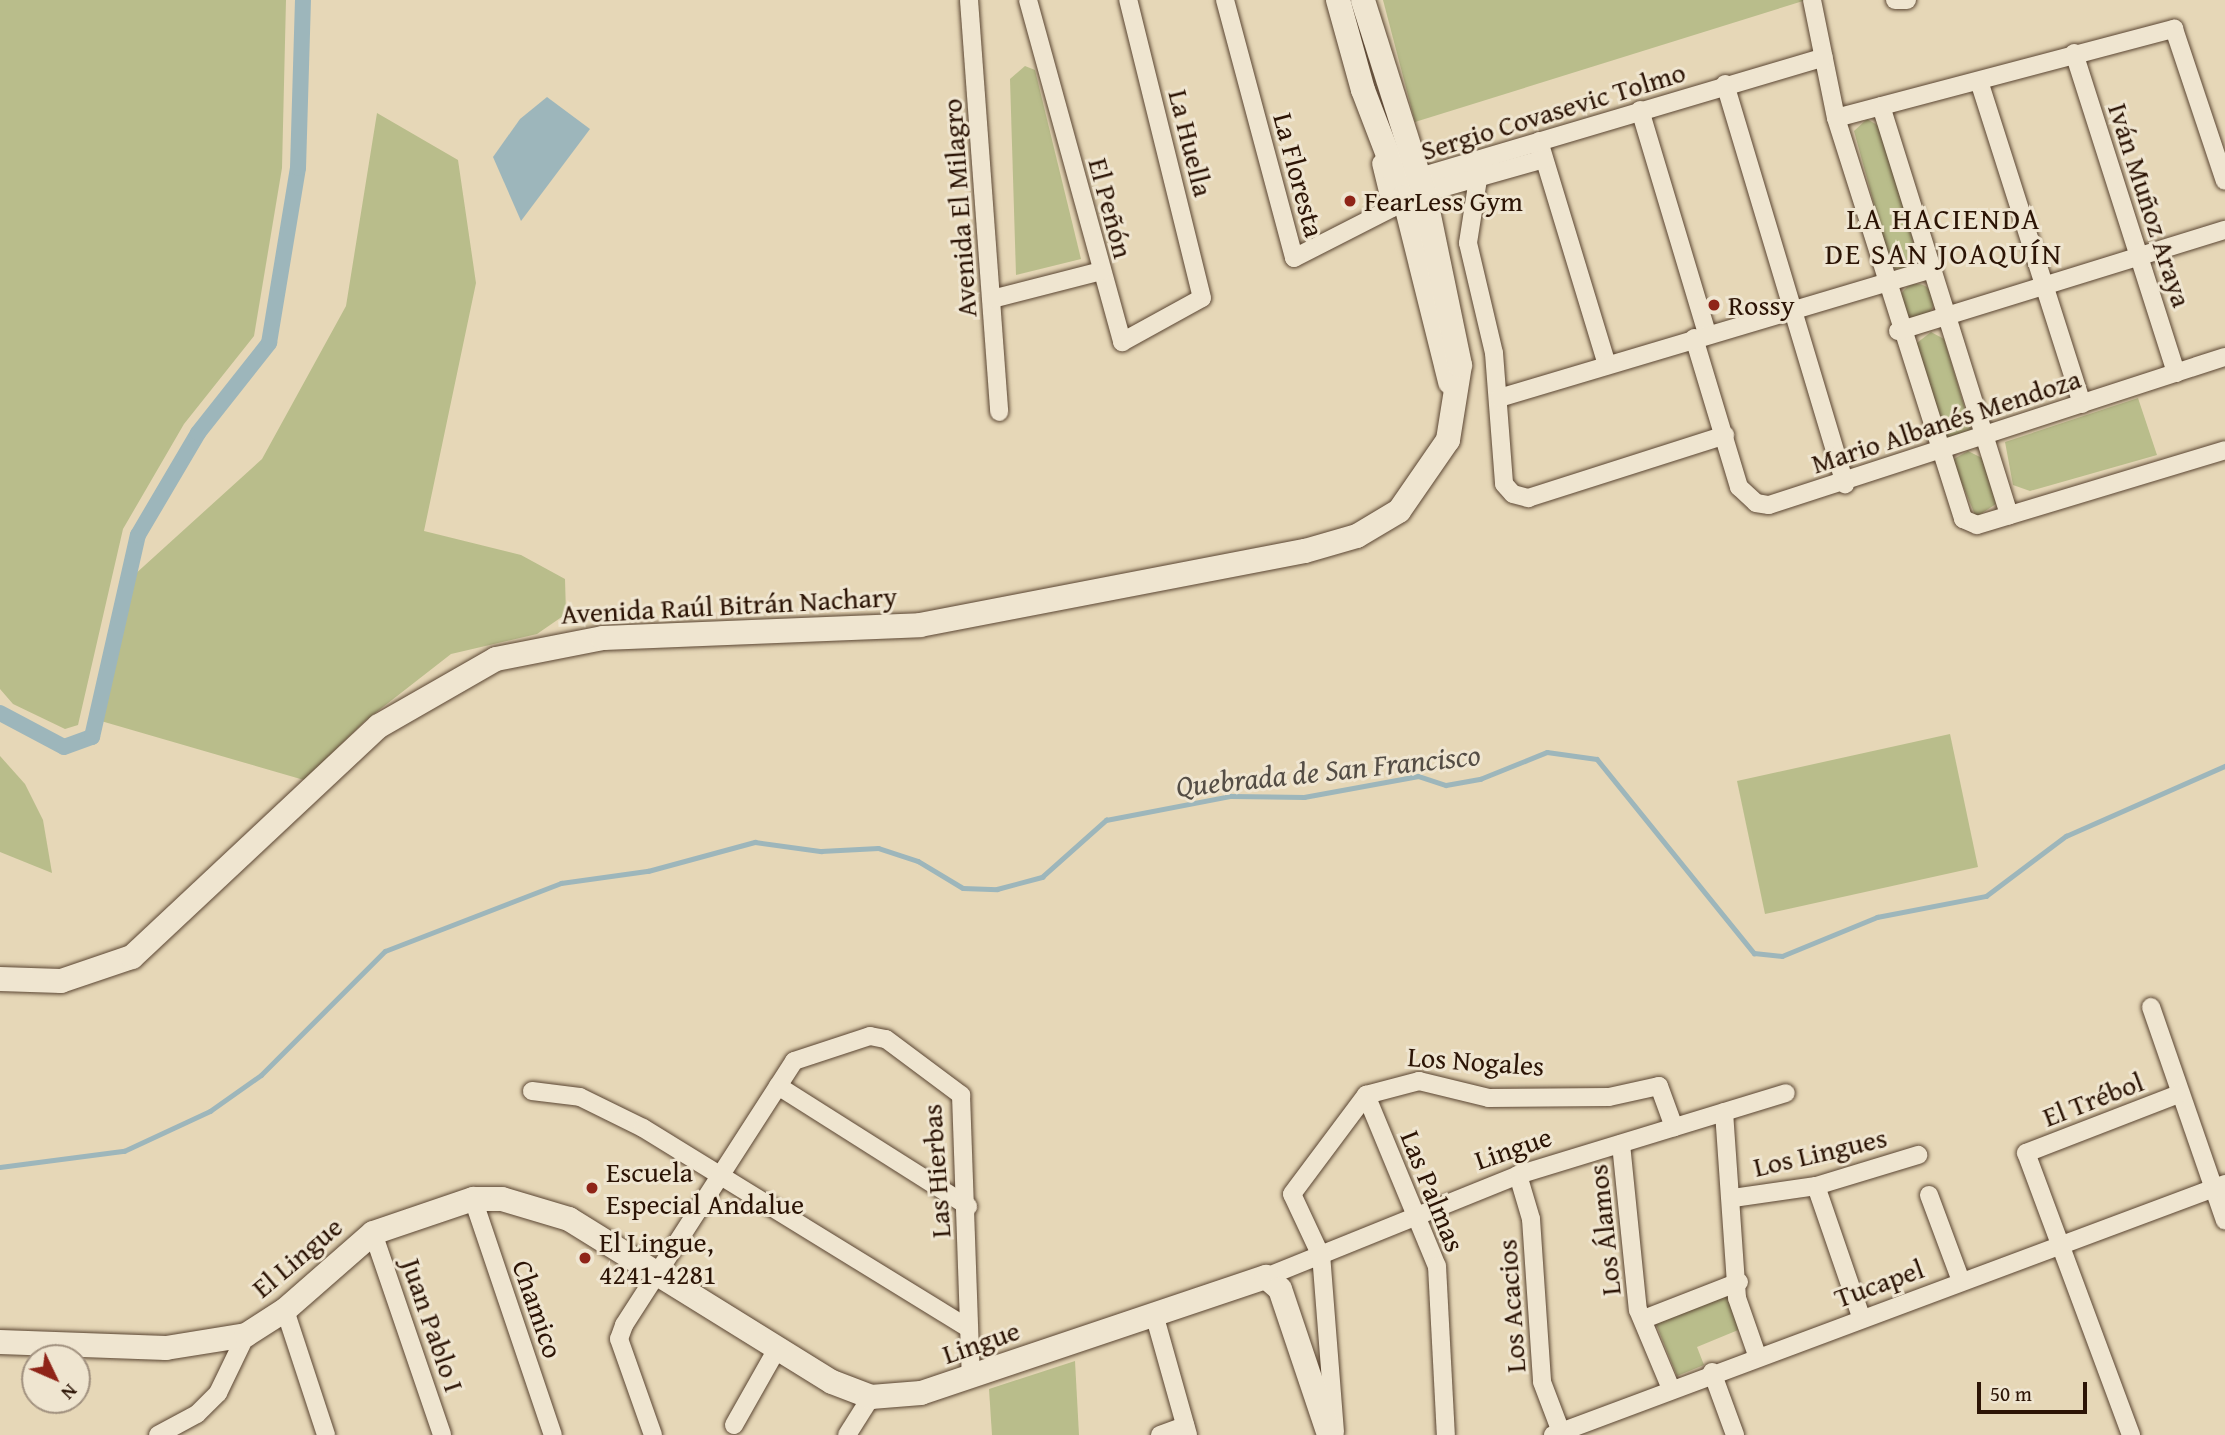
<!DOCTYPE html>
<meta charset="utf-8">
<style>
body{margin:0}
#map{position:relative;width:2225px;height:1435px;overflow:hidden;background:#e6d7b7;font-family:"Gentium Book Plus",serif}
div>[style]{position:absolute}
.green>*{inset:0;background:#b9bd8b}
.round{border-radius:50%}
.water>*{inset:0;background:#9db6bb}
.stream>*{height:4.5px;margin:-2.25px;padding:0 2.25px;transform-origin:2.25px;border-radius:2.25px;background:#9db6bb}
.canal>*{height:16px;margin:-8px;padding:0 8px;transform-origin:8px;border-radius:8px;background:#9db6bb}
.roads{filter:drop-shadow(0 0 2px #5a4532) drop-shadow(0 0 2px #5a4532)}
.street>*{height:18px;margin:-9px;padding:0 9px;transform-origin:9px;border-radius:9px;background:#efe5d0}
.secondary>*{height:24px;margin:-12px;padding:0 12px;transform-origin:12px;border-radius:12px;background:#efe5d0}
.dots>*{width:19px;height:19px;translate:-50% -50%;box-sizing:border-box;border:4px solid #efe5d0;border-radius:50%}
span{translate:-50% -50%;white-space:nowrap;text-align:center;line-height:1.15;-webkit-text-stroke:6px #efe5d0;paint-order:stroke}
.street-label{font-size:28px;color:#2c1405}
.poi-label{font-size:28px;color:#2c1405}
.left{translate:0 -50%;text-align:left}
.neighbourhood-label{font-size:30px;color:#2c1405;letter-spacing:2px}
.water-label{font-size:30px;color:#544d45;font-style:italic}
.north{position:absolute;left:21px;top:1344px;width:70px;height:70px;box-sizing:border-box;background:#efe5d0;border:2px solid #a1917f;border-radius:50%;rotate:134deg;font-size:19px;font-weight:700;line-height:28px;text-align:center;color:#2c1405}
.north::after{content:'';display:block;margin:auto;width:24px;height:32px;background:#8f2418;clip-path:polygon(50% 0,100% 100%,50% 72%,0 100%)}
.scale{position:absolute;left:1977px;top:1382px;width:110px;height:32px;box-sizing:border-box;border:4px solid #2c1405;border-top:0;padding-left:9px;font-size:21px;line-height:24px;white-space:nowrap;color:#2c1405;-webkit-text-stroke:5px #efe5d0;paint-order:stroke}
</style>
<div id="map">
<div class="green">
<div style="clip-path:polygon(0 0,286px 0,282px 168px,254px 336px,184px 424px,123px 529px,78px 725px,65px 729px,13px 704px,0 689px)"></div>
<div style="clip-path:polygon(1383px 0,1803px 0,1803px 1px,1415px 122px)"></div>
<div style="clip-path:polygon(1025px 66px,1035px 70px,1081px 259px,1016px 275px,1010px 79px)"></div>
<div style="clip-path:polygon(377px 113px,458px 160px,476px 283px,424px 531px,521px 555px,565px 579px,566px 614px,537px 634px,451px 654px,365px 721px,304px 780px,101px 721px,133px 576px,262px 459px,346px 306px)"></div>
<div style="clip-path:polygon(1867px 119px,1879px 126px,1918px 257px,1914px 267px,1895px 269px,1888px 255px,1854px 131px)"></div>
<div class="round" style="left:1900px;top:284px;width:34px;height:34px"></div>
<div style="clip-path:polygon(1931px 332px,1944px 339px,1971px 428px,1963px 440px,1943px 439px,1913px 346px)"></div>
<div style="clip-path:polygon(2138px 398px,2157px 455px,2030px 491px,2013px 485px,2005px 442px)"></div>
<div style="clip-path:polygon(1968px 451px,1982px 458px,1996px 504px,1976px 517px,1952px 460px)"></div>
<div style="clip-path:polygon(1950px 734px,1978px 867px,1765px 914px,1737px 781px)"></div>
<div style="clip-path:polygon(0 756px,25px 784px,43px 820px,52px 873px,0 852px)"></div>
<div style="clip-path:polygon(1729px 1294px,1743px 1328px,1697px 1347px,1704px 1365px,1677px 1376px,1656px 1324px)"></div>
<div style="clip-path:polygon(1075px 1361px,1079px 1435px,992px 1435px,989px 1389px)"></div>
</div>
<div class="water">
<div style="clip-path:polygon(547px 97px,590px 129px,521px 221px,493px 157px,520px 119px)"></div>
</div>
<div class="stream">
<div style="left:0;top:1167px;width:125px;rotate:-7.4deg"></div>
<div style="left:124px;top:1151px;width:95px;rotate:-24.9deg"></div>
<div style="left:210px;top:1111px;width:62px;rotate:-35.2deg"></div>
<div style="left:261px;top:1075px;width:175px;rotate:-45deg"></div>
<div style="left:385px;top:951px;width:189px;rotate:-21.1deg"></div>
<div style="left:561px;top:883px;width:88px;rotate:-7.9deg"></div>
<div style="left:648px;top:871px;width:111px;rotate:-15.2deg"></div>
<div style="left:755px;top:842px;width:67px;rotate:7.8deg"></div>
<div style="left:821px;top:851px;width:57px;rotate:-3deg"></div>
<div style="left:878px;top:848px;width:42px;rotate:18deg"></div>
<div style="left:918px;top:861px;width:52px;rotate:31deg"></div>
<div style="left:963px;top:888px;width:34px;rotate:2deg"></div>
<div style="left:997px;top:889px;width:47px;rotate:-14.9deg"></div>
<div style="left:1042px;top:877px;width:86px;rotate:-41.7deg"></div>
<div style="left:1106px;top:820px;width:127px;rotate:-10.9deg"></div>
<div style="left:1231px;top:796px;width:73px;rotate:0.8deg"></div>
<div style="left:1304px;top:797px;width:116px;rotate:-10.4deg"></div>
<div style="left:1418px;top:776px;width:29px;rotate:18deg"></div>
<div style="left:1446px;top:785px;width:35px;rotate:-10deg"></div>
<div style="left:1480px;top:779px;width:72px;rotate:-21.9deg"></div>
<div style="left:1547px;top:752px;width:50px;rotate:8deg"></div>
<div style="left:1597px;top:759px;width:250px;rotate:51deg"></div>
<div style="left:1754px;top:953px;width:28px;rotate:6deg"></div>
<div style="left:1782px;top:956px;width:103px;rotate:-22.3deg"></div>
<div style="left:1877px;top:917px;width:111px;rotate:-10.9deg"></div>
<div style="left:1986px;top:896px;width:100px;rotate:-36.9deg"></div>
<div style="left:2066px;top:836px;width:174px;rotate:-23.8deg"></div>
</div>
<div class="canal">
<div style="left:0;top:713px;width:72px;rotate:28deg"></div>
<div style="left:64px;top:747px;width:30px;rotate:-20deg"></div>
<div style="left:92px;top:737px;width:207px;rotate:-77.2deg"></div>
<div style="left:138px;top:535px;width:118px;rotate:-59.5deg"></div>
<div style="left:198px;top:433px;width:115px;rotate:-51.7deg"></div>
<div style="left:269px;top:343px;width:177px;rotate:-80.6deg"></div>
<div style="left:298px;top:168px;width:168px;rotate:-88.3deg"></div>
</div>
<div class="roads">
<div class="street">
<div style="left:969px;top:0;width:413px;rotate:85.8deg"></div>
<div style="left:1028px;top:0;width:355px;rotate:74.6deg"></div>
<div style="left:1122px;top:342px;width:91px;rotate:-28.8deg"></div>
<div style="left:1202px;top:298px;width:307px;rotate:-103.9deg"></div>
<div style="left:1225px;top:0;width:267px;rotate:75deg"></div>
<div style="left:1294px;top:258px;width:110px;rotate:-27deg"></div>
<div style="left:1392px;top:208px;width:46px;rotate:-103.7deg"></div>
<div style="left:1812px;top:0;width:120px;rotate:78.5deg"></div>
<div style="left:1836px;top:118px;width:421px;rotate:72.4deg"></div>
<div style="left:1963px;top:519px;width:15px;rotate:23deg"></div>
<div style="left:1977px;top:525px;width:259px;rotate:-16.8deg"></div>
<div style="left:1895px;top:0;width:12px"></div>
<div style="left:2074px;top:53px;width:336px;rotate:72.3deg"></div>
<div style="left:1979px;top:81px;width:339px;rotate:72.3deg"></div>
<div style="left:1725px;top:84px;width:418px;rotate:73.3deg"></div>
<div style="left:1881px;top:106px;width:429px;rotate:72.6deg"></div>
<div style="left:1640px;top:110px;width:234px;rotate:73.3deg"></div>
<div style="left:1836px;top:118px;width:350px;rotate:-14.8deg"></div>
<div style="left:2174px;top:29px;width:160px;rotate:71.5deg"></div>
<div style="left:1539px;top:141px;width:234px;rotate:73.1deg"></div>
<div style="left:1478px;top:179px;width:65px;rotate:98.9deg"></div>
<div style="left:1468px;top:243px;width:113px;rotate:76.7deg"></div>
<div style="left:1494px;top:353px;width:131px;rotate:85.6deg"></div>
<div style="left:1504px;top:484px;width:13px;rotate:48deg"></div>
<div style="left:1513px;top:494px;width:16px;rotate:15deg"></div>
<div style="left:1528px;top:498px;width:207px;rotate:-17.7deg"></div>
<div style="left:1412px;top:187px;width:13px;rotate:-51deg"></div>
<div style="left:1420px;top:177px;width:421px;rotate:-16.5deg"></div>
<div style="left:1413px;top:196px;width:136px;rotate:-15.8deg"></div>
<div style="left:992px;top:299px;width:113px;rotate:-14.4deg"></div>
<div style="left:1898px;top:331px;width:342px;rotate:-17.2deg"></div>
<div style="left:1694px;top:338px;width:156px;rotate:73.2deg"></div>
<div style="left:1739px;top:487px;width:23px;rotate:43deg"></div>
<div style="left:1756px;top:503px;width:13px;rotate:9deg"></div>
<div style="left:1769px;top:505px;width:479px;rotate:-18deg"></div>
<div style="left:1499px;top:398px;width:452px;rotate:-16.6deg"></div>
<div style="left:2151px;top:1007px;width:226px;rotate:70.9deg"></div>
<div style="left:778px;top:1086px;width:225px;rotate:32.3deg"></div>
<div style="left:532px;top:1091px;width:48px;rotate:7.1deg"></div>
<div style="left:580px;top:1097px;width:70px;rotate:26.2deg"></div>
<div style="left:643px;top:1128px;width:382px;rotate:31.6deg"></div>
<div style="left:1366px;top:1095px;width:185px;rotate:67.5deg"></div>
<div style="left:1437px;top:1266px;width:169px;rotate:87deg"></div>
<div style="left:1724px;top:1112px;width:186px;rotate:86deg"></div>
<div style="left:1737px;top:1298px;width:60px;rotate:70.7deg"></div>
<div style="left:1621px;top:1144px;width:167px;rotate:84.2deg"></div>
<div style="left:1638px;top:1310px;width:86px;rotate:67.3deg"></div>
<div style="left:1518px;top:1175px;width:46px;rotate:73.5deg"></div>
<div style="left:1531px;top:1219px;width:163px;rotate:86.1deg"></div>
<div style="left:1542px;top:1382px;width:53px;rotate:69.2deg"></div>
<div style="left:1816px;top:1186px;width:139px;rotate:71deg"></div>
<div style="left:1929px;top:1195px;width:92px;rotate:69.6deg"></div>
<div style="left:1733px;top:1198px;width:84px;rotate:-8.2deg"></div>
<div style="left:1816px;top:1186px;width:107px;rotate:-16.9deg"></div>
<div style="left:473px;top:1199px;width:249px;rotate:71.3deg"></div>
<div style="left:373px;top:1233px;width:213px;rotate:71.1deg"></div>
<div style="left:1266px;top:1277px;width:272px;rotate:-22deg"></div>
<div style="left:1518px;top:1175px;width:280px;rotate:-17deg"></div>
<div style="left:285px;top:1310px;width:132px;rotate:71.8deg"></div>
<div style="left:1154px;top:1314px;width:126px;rotate:74.3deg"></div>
<div style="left:1644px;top:1319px;width:102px;rotate:-21.3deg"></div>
<div style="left:1712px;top:1372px;width:67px;rotate:69.9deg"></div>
<div style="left:734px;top:1425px;width:87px;rotate:-60.5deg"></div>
<div style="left:1335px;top:1432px;width:177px;rotate:-94.5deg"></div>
<div style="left:1321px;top:1256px;width:68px;rotate:-115.1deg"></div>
<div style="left:1292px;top:1194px;width:124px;rotate:-53.2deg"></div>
<div style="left:1366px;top:1095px;width:55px;rotate:-14.8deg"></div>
<div style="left:1419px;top:1081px;width:72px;rotate:13.7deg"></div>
<div style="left:1489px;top:1098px;width:120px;rotate:-0.5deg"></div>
<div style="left:1609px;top:1097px;width:51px;rotate:-12.4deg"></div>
<div style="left:1659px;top:1086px;width:44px;rotate:69.9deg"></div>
<div style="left:158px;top:1435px;width:44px;rotate:-28.3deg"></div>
<div style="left:197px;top:1414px;width:30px;rotate:-45deg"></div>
<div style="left:218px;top:1393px;width:64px;rotate:-64.2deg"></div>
<div style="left:653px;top:1435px;width:102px;rotate:-109.5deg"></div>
<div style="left:619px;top:1339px;width:15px;rotate:-70deg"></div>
<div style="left:624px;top:1325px;width:314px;rotate:-57.2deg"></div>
<div style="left:794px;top:1061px;width:80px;rotate:-18.2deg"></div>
<div style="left:870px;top:1036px;width:16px;rotate:11deg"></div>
<div style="left:886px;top:1039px;width:94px;rotate:36.7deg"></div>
<div style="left:961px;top:1095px;width:282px;rotate:88deg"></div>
<div style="left:847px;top:1435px;width:45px;rotate:-57.7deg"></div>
<div style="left:1160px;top:1435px;width:27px;rotate:-20deg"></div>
<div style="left:1553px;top:1435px;width:717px;rotate:-20.48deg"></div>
<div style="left:2131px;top:1435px;width:301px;rotate:-110.4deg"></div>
<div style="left:2026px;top:1153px;width:164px;rotate:-21.1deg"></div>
</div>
<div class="secondary">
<div style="left:1338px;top:0;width:93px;rotate:74.5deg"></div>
<div style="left:1363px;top:90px;width:115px;rotate:69deg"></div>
<div style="left:1404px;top:197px;width:191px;rotate:76deg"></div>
<div style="left:0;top:979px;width:61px;rotate:1.9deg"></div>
<div style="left:61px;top:981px;width:75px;rotate:-18.7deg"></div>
<div style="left:132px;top:957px;width:338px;rotate:-43.1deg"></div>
<div style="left:379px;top:726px;width:135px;rotate:-29.8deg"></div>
<div style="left:496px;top:659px;width:109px;rotate:-11.1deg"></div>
<div style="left:603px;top:638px;width:317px;rotate:-2.3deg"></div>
<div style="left:920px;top:625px;width:392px;rotate:-10.9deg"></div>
<div style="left:1305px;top:551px;width:54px;rotate:-16.1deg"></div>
<div style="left:1357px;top:536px;width:49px;rotate:-30.8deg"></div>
<div style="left:1399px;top:511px;width:86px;rotate:-55.4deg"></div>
<div style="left:1448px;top:440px;width:76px;rotate:-80.9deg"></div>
<div style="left:1460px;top:365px;width:173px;rotate:-101.7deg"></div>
<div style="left:1425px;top:196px;width:206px;rotate:-107.6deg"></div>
<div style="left:0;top:1342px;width:166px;rotate:2.1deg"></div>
<div style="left:166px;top:1348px;width:81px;rotate:-9.2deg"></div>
<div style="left:246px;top:1335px;width:46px;rotate:-32.7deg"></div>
<div style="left:285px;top:1310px;width:117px;rotate:-41.2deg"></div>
<div style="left:373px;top:1233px;width:106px;rotate:-18.8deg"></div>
<div style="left:473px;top:1199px;width:29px"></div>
<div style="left:502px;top:1199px;width:70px;rotate:16.6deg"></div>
<div style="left:569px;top:1219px;width:309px;rotate:31.8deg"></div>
<div style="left:832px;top:1382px;width:42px;rotate:21deg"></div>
<div style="left:871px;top:1397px;width:50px;rotate:-4.6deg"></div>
<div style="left:921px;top:1393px;width:364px;rotate:-18.6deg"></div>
<div style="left:1266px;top:1277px;width:18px;rotate:41deg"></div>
<div style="left:1280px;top:1289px;width:154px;rotate:71.4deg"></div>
</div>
</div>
<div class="dots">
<div style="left:1350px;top:201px;background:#8f2418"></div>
<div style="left:1714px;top:305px;background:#8f2418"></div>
<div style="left:592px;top:1188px;background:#8f2418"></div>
<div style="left:585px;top:1258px;background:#8f2418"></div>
</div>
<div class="street-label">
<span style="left:1553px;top:111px;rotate:-17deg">Sergio Covasevic Tolmo</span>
<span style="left:1191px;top:143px;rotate:76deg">La Huella</span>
<span style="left:1299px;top:175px;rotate:75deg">La Floresta</span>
<span style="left:2150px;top:205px;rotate:72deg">Iván Muñoz Araya</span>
<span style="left:959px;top:208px;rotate:-94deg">Avenida El Milagro</span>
<span style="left:1111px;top:208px;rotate:75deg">El Peñón</span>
<span style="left:1946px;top:421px;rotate:-18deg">Mario Albanés Mendoza</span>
<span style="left:729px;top:605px;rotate:-3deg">Avenida Raúl Bitrán Nachary</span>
<span style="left:1476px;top:1061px;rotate:4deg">Los Nogales</span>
<span style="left:2093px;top:1099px;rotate:-21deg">El Trébol</span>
<span style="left:1513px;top:1148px;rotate:-19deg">Lingue</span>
<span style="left:1820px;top:1152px;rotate:-13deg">Los Lingues</span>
<span style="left:936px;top:1171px;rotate:-94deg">Las Hierbas</span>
<span style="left:1433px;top:1191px;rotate:68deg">Las Palmas</span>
<span style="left:1604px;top:1230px;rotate:-96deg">Los Álamos</span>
<span style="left:297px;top:1257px;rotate:-40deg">El Lingue</span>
<span style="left:1879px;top:1283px;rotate:-20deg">Tucapel</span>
<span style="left:1511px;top:1306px;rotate:-94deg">Los Acacios</span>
<span style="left:538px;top:1309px;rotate:71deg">Chamico</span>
<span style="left:433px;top:1325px;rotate:71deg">Juan Pablo I</span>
<span style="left:981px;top:1342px;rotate:-19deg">Lingue</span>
</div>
<div class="poi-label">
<span class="left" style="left:1364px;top:201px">FearLess Gym</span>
<span class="left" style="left:1728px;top:305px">Rossy</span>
<span class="left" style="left:606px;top:1188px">Escuela<br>Especial Andalue</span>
<span class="left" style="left:599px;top:1258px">El Lingue,<br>4241-4281</span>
</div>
<div class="neighbourhood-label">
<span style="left:1944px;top:235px">LA HACIENDA<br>DE SAN JOAQUÍN</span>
</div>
<div class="water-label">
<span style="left:1328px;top:770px;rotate:-6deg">Quebrada de San Francisco</span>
</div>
<div class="north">N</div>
<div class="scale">50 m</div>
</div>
